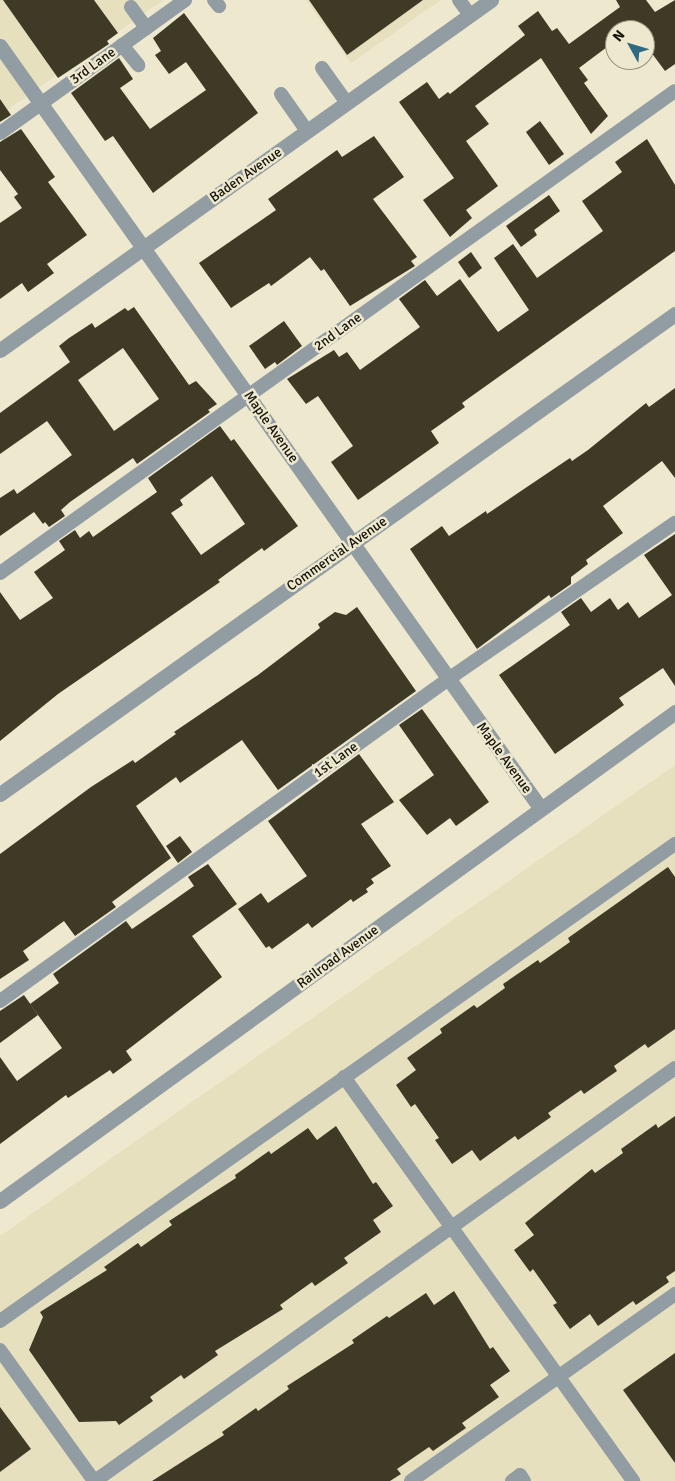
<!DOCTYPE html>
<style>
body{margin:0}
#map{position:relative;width:675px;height:1481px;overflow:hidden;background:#eee8ce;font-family:Signika,sans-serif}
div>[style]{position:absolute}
.built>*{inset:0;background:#e7e0be}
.building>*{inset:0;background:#3f3a25}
.lane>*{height:14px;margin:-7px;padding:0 7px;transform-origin:7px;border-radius:7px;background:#929da3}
.street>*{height:15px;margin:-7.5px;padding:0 7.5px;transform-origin:7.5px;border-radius:7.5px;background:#929da3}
span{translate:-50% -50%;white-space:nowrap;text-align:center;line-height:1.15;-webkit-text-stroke:5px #eee8ce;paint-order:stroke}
.street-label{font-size:14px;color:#141209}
.north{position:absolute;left:605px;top:20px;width:50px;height:50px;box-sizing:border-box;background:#eee8ce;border:1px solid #97927f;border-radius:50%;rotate:309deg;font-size:14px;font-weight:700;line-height:20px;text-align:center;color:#141209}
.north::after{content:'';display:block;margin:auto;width:18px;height:22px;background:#2f6a83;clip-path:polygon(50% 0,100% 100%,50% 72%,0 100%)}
</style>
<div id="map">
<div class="built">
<div style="clip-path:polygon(0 0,163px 0,0 115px)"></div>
<div style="clip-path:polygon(306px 0,441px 0,351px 63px)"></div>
<div style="clip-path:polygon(675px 765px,675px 1481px,0 1481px,0 1236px)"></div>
</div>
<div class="building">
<div style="clip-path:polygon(3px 0,94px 0,118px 33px,107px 41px,109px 44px,58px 78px)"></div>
<div style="clip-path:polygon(309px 0,423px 0,347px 55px)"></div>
<div style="clip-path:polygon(616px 0,646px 0,655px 12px,675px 0,675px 64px,665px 71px,645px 44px,645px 30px,615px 30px,615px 41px,579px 68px,588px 80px,584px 83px,608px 116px,591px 134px,541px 58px,475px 106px,489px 124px,466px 141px,498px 186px,466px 210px,472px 218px,450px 237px,423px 200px,454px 178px,399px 102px,427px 82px,439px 99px,448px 92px,450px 94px,525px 35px,518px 26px,538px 11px,552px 31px,557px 28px,569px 44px,620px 7px)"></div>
<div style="clip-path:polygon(184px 13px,258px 113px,153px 193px,113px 136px,105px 141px,71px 93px,119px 58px,133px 79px,120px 88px,150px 129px,206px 90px,186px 62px,169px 74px,155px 55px,161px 51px,153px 38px)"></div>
<div style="clip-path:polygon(0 99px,11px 115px,0 122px)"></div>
<div style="clip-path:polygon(540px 121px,564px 154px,549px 165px,526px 132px)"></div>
<div style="clip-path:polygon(21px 129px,55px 177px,48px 182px,87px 235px,47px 264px,54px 273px,28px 292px,22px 283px,0 299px,0 223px,22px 208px,14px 197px,18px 194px,0 170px,0 142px)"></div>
<div style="clip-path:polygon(374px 136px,404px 177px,373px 199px,417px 257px,411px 261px,415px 266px,350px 306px,324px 269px,321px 271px,310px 257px,271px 286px,269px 283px,231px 308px,199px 263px,276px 210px,268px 199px,337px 150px,342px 157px)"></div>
<div style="clip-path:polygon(647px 139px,675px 185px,675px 251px,462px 403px,465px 407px,431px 431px,439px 443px,358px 500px,331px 462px,353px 446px,318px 396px,306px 404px,287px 379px,334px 350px,339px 357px,347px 352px,360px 370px,420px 327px,399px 299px,425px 280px,437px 296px,460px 279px,498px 332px,529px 310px,494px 258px,513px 244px,537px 278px,603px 231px,582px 201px,622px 172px,615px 162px)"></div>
<div style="clip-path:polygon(549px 195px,560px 211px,534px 230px,537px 235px,521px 247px,506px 226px)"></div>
<div style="clip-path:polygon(471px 252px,482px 268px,469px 278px,458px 262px)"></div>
<div style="clip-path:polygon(evenodd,134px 307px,189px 385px,196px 381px,217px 404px,208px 410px,210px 412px,137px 464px,133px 458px,70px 502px,61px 510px,65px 516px,49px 527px,45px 522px,43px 524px,34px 512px,0 536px,0 498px,14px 489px,17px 494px,72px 455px,47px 421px,0 454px,0 413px,70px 362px,59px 346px,69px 338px,92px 323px,95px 328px,125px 308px,128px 311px,134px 307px,123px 348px,159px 399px,114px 431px,78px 380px,123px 348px)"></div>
<div style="clip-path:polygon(284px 321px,302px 346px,277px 365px,275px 362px,265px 369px,249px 346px)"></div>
<div style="clip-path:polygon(675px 388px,675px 478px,662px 461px,603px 506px,623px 533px,586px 560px,588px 564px,571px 577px,571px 584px,551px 598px,549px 595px,477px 649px,410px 549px,442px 526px,449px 536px,486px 511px,487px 514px,570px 458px,572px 461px,588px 450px,646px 403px,649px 407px)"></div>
<div style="clip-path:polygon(evenodd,220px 426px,231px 441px,234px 439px,298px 526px,264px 551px,262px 548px,218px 580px,220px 582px,58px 694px,0 741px,0 592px,20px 620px,53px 598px,34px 572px,65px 550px,59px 541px,75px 530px,80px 538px,89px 531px,93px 537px,157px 492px,148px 478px,220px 426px,212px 476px,245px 524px,201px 555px,171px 513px,183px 505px,180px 500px,212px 476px)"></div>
<div style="clip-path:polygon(675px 534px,675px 686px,663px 668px,619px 698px,624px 705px,555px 754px,499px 675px,570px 625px,561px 612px,581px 598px,591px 612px,610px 598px,618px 610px,628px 602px,639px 618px,672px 595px,644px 555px)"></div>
<div style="clip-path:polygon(357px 607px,416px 691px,278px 790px,242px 740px,180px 783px,176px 777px,136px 806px,171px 858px,112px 902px,116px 907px,75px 936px,64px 921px,23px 951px,29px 960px,0 979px,0 854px,91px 787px,133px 760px,135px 763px,176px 734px,174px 732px,258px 675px,320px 628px,318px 624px,335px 612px,346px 615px)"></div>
<div style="clip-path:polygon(422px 709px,489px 802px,456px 826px,450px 818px,427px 835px,399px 800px,434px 775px,399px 725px)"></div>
<div style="clip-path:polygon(359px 754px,394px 802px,361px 824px,391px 866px,371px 879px,374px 883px,366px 889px,368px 892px,353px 902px,351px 899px,312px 928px,308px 923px,272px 949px,269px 946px,266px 948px,238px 909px,261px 893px,268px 903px,307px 876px,268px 821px)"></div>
<div style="clip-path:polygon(180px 836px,192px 852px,178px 863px,166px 846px)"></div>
<div style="clip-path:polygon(208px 864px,237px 904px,192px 936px,222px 977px,126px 1051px,132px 1060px,113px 1074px,110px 1070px,68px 1098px,66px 1095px,0 1144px,0 1057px,17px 1081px,62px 1048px,30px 1004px,59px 983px,53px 974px,126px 921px,132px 929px,167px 905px,194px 886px,188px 877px)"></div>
<div style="clip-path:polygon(668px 867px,675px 877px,675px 1029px,648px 1048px,645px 1044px,614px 1066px,617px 1071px,584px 1094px,581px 1090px,548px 1113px,551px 1117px,518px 1140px,515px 1136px,480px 1161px,472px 1150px,452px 1164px,435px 1140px,439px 1138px,415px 1104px,411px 1107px,396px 1085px,416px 1070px,407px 1058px,442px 1033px,440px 1029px,474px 1005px,477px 1008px,505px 988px,503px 984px,538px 960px,540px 963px,570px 942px,568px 938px)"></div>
<div style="clip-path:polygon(24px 995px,38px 1015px,0 1043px,0 1011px)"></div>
<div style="clip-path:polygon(675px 1116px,675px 1271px,666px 1277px,669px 1282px,636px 1305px,633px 1301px,598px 1326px,590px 1314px,570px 1329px,553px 1305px,557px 1303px,533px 1269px,530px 1272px,514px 1250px,534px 1235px,525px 1223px,592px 1169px,595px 1173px,623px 1153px,621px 1149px,656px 1124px,658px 1128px)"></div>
<div style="clip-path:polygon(336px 1126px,373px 1184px,376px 1182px,393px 1206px,373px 1220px,381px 1232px,344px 1258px,348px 1263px,315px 1286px,312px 1282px,280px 1305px,283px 1309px,215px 1351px,218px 1355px,184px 1379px,181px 1375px,150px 1397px,153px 1401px,119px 1425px,116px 1421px,79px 1422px,29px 1350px,43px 1317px,40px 1312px,107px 1270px,104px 1267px,138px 1243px,141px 1247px,172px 1225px,169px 1221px,236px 1178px,235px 1175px,269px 1151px,271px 1154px,308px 1128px,317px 1140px)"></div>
<div style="clip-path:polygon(454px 1291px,490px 1349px,493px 1347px,510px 1371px,490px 1385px,499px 1397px,462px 1423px,466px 1428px,433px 1451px,429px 1447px,397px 1469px,401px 1474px,390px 1481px,152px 1481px,224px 1435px,222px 1432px,256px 1408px,258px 1411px,289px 1389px,287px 1386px,354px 1343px,352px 1340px,387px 1316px,389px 1318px,426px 1293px,434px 1305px)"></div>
<div style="clip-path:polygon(675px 1353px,675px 1463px,623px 1390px)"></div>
<div style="clip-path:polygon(0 1407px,31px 1449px,0 1472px)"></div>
</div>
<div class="lane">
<div style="left:214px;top:0;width:8px;rotate:50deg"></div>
<div style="left:459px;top:0;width:19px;rotate:54deg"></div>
<div style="left:131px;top:7px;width:26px;rotate:54deg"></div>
<div style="left:122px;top:45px;width:26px;rotate:51deg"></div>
<div style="left:322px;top:68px;width:43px;rotate:54.5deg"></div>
<div style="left:281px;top:94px;width:45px;rotate:54.9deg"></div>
<div style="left:0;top:133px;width:228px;rotate:-35.7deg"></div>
<div style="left:0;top:573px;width:829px;rotate:-35.53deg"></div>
<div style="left:0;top:1001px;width:550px;rotate:-35.68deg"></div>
<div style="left:447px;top:680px;width:277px;rotate:-34.6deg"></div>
<div style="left:344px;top:1077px;width:497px;rotate:54.4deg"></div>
<div style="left:0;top:1321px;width:827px;rotate:-35.25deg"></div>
<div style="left:0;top:1350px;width:161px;rotate:54.3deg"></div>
<div style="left:95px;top:1481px;width:712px;rotate:-35.45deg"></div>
<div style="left:411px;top:1481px;width:324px;rotate:-35.3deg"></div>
<div style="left:512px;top:1481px;width:10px;rotate:-37deg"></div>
<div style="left:520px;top:1475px;width:7px;rotate:56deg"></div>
</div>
<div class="street">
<div style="left:0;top:46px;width:935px;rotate:54.66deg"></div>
<div style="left:0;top:350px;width:603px;rotate:-35.48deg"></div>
<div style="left:0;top:794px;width:828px;rotate:-35.42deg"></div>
<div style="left:0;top:1201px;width:834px;rotate:-35.92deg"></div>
</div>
<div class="street-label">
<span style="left:93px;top:66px;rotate:-36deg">3rd Lane</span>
<span style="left:246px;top:175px;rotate:-35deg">Baden Avenue</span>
<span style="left:338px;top:332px;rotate:-36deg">2nd Lane</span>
<span style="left:271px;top:427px;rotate:55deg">Maple Avenue</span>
<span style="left:337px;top:554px;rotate:-35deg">Commercial Avenue</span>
<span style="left:504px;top:758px;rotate:54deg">Maple Avenue</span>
<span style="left:336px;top:760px;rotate:-36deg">1st Lane</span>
<span style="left:338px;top:957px;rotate:-36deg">Railroad Avenue</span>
</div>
<div class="north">N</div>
</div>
